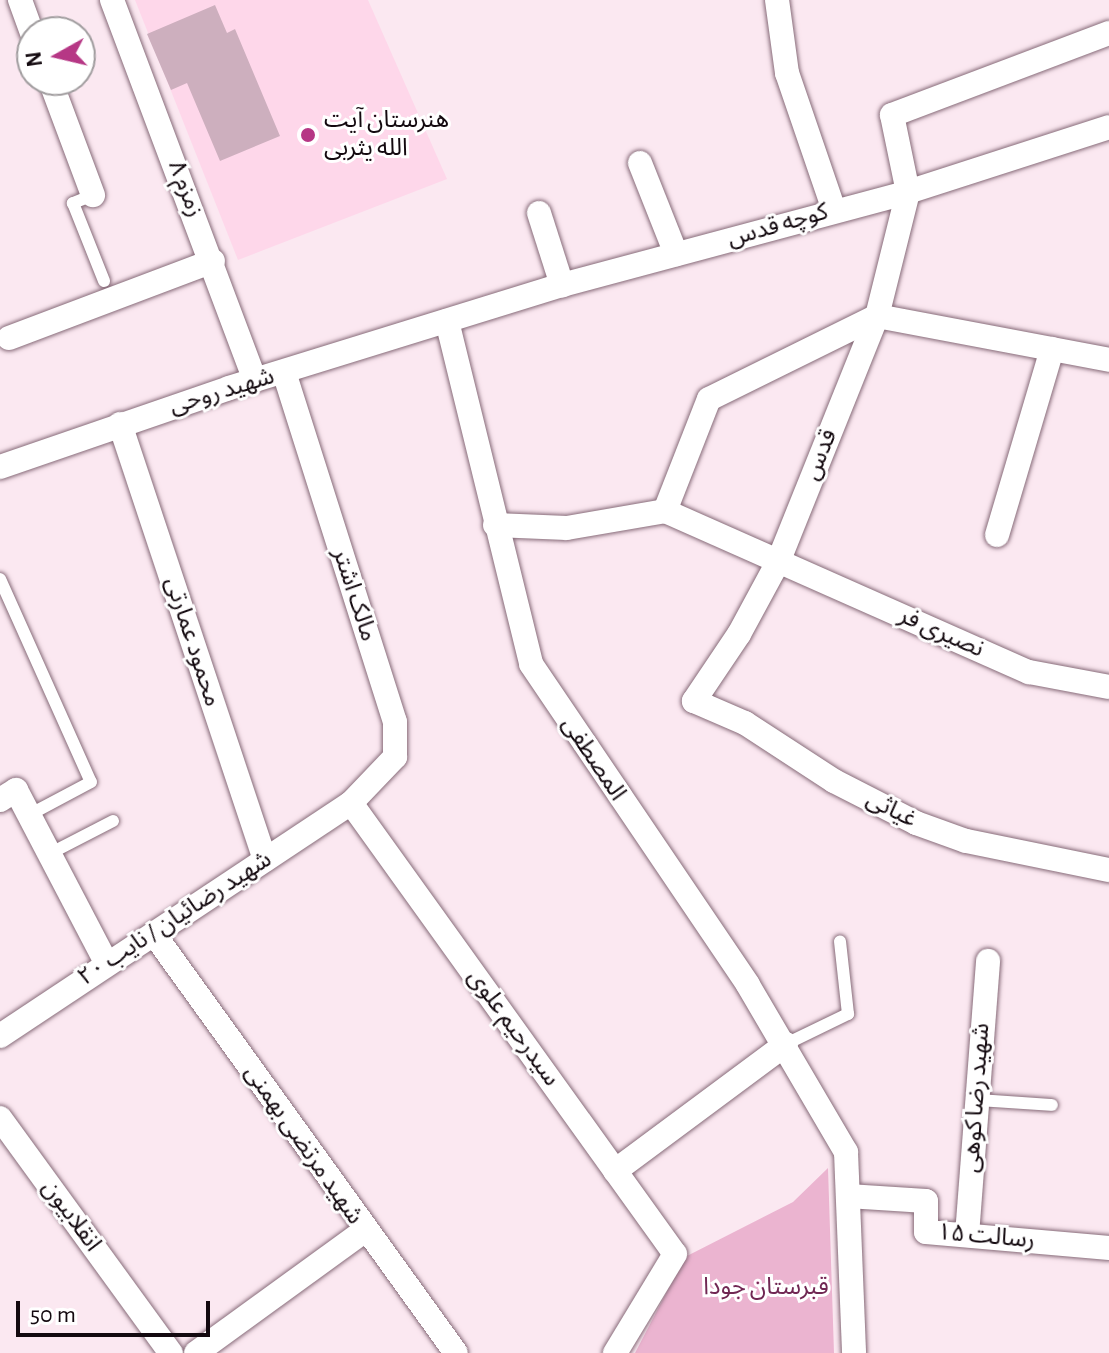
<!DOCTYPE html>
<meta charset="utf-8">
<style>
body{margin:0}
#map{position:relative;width:1109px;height:1353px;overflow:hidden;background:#fbe8f1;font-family:"Alegreya Sans","Noto Sans Arabic",sans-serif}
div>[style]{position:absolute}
.built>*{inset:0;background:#fed7ea}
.green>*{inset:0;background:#ebb4d0}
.building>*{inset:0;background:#cdafbe}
.roads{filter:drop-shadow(0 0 2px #876b79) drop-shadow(0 0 2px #876b79)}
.lane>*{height:12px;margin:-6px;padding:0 6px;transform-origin:6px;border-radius:6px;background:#fff}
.street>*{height:24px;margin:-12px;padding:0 12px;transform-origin:12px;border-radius:12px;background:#fff}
.dots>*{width:22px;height:22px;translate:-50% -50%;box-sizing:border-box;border:4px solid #fff;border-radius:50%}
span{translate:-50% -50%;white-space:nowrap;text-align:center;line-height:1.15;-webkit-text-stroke:6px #fff;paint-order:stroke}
.poi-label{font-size:24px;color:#13090f}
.left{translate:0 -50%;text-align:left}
.street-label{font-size:24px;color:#13090f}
.park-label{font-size:24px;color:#702753}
.north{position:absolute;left:16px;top:16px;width:80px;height:80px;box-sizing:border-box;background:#fff;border:2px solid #a19d9f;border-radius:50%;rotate:262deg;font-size:22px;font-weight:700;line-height:32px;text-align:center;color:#13090f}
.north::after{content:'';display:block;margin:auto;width:28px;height:36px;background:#b63785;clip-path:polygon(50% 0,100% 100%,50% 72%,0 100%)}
.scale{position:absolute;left:16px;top:1301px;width:194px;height:36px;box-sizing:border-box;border:4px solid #13090f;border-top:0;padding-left:10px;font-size:24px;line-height:28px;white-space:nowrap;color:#13090f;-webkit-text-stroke:6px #fff;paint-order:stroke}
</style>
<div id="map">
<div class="built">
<div style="clip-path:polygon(135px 0,368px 0,447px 179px,238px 260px)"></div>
</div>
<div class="green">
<div style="clip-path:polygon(828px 1168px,834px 1353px,635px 1353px,685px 1257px,793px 1202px)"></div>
</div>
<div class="building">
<div style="clip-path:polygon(215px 5px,227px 33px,235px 29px,280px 136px,220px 161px,187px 83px,171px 90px,147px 34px)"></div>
</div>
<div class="roads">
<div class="lane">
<div style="left:93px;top:195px;width:22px;rotate:158deg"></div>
<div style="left:73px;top:203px;width:84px;rotate:68.3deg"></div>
<div style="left:0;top:579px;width:222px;rotate:65.9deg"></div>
<div style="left:91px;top:782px;width:70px;rotate:152deg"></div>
<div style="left:49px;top:854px;width:72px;rotate:-27.3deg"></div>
<div style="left:786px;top:1044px;width:69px;rotate:-25.8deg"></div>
<div style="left:848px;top:1014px;width:73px;rotate:-96.3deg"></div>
<div style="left:977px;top:1100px;width:75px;rotate:3.8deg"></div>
</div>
<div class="street">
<div style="left:20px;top:0;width:35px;rotate:70deg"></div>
<div style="left:112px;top:0;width:406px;rotate:69.4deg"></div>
<div style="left:777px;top:0;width:74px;rotate:82.2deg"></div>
<div style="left:787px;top:73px;width:145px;rotate:71.1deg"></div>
<div style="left:1109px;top:33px;width:232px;rotate:159.3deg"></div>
<div style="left:892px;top:115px;width:79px;rotate:78.3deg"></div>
<div style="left:908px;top:192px;width:128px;rotate:104deg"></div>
<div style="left:877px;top:316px;width:265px;rotate:111.9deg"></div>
<div style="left:778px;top:562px;width:82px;rotate:118.4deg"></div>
<div style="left:739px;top:634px;width:81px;rotate:123.9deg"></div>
<div style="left:694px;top:701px;width:56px;rotate:23.3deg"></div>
<div style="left:745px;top:723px;width:106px;rotate:33.1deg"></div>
<div style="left:834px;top:781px;width:92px;rotate:27.1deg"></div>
<div style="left:916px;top:823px;width:53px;rotate:19.8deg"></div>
<div style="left:966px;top:841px;width:146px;rotate:11.5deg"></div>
<div style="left:50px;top:80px;width:123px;rotate:69.5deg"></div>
<div style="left:640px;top:163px;width:98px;rotate:68.4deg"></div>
<div style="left:539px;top:213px;width:76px;rotate:72.3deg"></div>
<div style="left:447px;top:321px;width:353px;rotate:76.2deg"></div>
<div style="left:531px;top:664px;width:387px;rotate:55.9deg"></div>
<div style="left:748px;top:985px;width:194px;rotate:59.6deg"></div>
<div style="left:846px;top:1152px;width:201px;rotate:87.7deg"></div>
<div style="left:9px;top:338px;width:218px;rotate:-20.7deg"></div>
<div style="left:120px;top:424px;width:459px;rotate:71.6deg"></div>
<div style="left:0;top:467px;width:242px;rotate:-19deg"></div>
<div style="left:229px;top:388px;width:349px;rotate:-17.2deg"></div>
<div style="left:562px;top:285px;width:358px;rotate:-15deg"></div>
<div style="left:908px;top:192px;width:211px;rotate:-17.9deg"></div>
<div style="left:665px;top:511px;width:120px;rotate:-68.6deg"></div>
<div style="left:709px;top:399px;width:187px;rotate:-26.3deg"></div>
<div style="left:877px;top:316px;width:236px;rotate:10.7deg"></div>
<div style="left:495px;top:525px;width:72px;rotate:2.4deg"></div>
<div style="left:567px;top:528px;width:99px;rotate:-9.8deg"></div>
<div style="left:665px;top:511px;width:398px;rotate:23.9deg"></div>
<div style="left:1029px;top:672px;width:81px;rotate:10.6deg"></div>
<div style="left:997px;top:535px;width:194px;rotate:-73.5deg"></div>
<div style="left:0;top:800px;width:19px;rotate:-32deg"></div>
<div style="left:16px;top:790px;width:196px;rotate:62.4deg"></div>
<div style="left:351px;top:803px;width:555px;rotate:54.31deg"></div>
<div style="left:675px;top:1254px;width:116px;rotate:121.2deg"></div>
<div style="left:154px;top:934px;width:516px;rotate:54.22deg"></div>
<div style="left:0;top:1036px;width:421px;rotate:-33.6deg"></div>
<div style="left:351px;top:803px;width:64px;rotate:-46.3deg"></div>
<div style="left:395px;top:757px;width:35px;rotate:-90deg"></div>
<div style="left:395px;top:722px;width:366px;rotate:-107.6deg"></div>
<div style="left:0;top:1118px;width:291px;rotate:54deg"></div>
<div style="left:615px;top:1171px;width:213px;rotate:-36.6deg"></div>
<div style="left:848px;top:1196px;width:78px;rotate:3.7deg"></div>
<div style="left:926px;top:1201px;width:31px;rotate:90deg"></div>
<div style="left:926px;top:1232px;width:184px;rotate:5deg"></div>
<div style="left:967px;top:1235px;width:275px;rotate:-85.6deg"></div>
<div style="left:196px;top:1353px;width:208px;rotate:-36deg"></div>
</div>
</div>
<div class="dots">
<div style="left:308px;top:135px;background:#b63785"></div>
</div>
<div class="poi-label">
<span class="left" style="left:324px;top:135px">هنرستان آیت<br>الله یثربی</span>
</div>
<div class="street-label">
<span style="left:185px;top:189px;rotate:69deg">زمزم ۸</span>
<span style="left:778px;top:226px;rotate:-16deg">کوچه قدس</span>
<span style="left:222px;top:392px;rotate:-17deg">شهید روحی</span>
<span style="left:821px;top:455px;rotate:-68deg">قدس</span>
<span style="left:354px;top:595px;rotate:72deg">مالک اشتر</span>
<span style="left:941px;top:633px;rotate:24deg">نصیری فر</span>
<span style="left:192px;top:642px;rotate:72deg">محمود عمارتی</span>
<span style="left:593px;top:759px;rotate:56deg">المصطفی</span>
<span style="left:891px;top:810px;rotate:26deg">غیاثی</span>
<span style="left:175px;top:919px;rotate:-33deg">شهید رضائیان / نایب ۲۰</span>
<span style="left:513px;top:1028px;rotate:54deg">سیدرحیم علوی</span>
<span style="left:977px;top:1098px;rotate:-86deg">شهید رضا کوهی</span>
<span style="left:303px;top:1145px;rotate:55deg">شهید مرتضی بهمنی</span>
<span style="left:71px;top:1216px;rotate:54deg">انقلابیون</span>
<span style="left:986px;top:1237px;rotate:5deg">رسالت ۱۵</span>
</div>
<div class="park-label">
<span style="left:766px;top:1288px">قبرستان جودا</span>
</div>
<div class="north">N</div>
<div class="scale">50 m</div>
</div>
